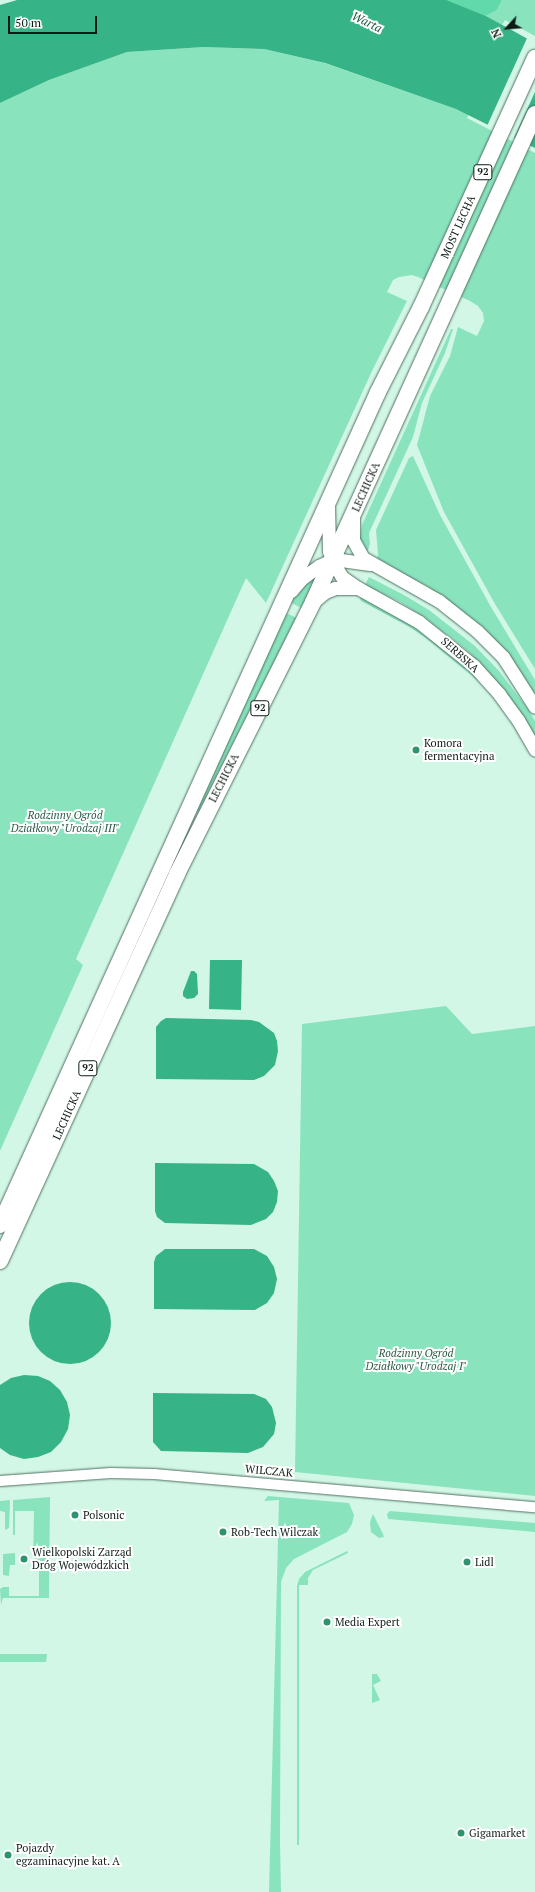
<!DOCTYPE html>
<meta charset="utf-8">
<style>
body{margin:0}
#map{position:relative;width:535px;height:1892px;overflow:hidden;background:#d3f7e6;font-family:"PT Serif",serif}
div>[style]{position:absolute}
.green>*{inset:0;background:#89e4be}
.forest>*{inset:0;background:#62d9ab}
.water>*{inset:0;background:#36b387}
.round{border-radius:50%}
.pier>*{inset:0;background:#d3f7e6}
.roads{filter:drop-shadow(0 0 1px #507062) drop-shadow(0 0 1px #507062)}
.minor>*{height:10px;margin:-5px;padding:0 5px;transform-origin:5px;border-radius:5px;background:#fff}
.tertiary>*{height:13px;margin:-6.5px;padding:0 6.5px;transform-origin:6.5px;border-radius:6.5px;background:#fff}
.primary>*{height:16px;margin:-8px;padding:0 8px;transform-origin:8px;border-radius:8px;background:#fff}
.dots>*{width:11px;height:11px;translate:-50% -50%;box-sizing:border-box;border:2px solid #fff;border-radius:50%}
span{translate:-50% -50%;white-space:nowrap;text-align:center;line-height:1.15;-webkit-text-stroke:4px #fff;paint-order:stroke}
.shield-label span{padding:1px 3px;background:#fff;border:1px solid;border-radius:3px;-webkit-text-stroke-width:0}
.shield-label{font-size:10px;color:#0e1b15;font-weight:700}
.street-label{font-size:11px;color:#0e1b15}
.poi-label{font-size:11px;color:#0e1b15}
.left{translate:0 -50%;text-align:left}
.park-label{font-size:11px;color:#2a5a47;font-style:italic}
.water-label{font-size:12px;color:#1f503e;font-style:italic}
.north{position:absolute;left:487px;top:8px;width:40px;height:40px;-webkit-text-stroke:3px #fff;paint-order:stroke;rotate:244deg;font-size:11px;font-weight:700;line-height:16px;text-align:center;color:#0e1b15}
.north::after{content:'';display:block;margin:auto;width:14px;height:18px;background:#0e1b15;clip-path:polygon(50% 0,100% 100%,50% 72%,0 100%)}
.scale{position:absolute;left:8px;top:16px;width:89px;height:18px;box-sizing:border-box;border:2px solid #0e1b15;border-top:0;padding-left:5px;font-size:12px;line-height:14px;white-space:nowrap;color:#0e1b15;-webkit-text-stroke:3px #fff;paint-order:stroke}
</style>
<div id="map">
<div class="green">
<div style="clip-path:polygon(502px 0,535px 0,535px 36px,505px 20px,502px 25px,486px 16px,497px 10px)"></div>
<div style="clip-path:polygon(204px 47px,264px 49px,324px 63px,456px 109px,469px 114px,467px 118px,535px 153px,535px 669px,495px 604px,444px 512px,417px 445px,430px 396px,450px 356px,458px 327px,477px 336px,484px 321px,483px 313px,478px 306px,470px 301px,418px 277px,412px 275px,399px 277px,393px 280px,387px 292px,407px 301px,372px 371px,266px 603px,246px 578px,76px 959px,83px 965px,0 1151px,0 103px,49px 80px,127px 52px)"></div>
<div style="clip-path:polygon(451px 329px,453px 329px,445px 353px,422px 403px,413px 437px,369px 533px,370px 544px,367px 553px,361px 543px,360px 537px,362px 525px)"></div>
<div style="clip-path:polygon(413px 456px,440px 515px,491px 607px,535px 680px,535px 695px,511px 657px,475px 621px,427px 586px,376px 560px,378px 555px,376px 530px,409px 458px)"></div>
<div style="clip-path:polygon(317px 576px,303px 609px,290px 602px,295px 593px,311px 578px)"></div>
<div style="clip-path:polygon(369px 577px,404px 595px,429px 610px,475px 646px,499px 671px,528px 709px,535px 721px,535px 737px,480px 664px,469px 652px,424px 617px,400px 602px,365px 585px)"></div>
<div style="clip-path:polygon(359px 596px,419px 629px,463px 665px,482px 684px,426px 638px,408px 626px,361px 601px)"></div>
<div style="clip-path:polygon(286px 613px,297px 618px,199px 812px,196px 810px)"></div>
<div style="clip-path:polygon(446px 1006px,472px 1034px,535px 1026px,535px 1496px,295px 1472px,302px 1024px)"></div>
<div style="clip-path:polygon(268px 1496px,349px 1503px,354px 1515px,352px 1524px,347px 1532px,294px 1559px,286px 1568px,281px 1582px,280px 1842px,281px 1892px,269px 1892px,279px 1500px,264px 1501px)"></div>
<div style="clip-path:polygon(50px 1497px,49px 1598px,3px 1598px,1px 1605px,0 1589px,3px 1587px,9px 1587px,9px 1596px,39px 1596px,39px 1565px,33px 1565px,34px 1511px,15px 1511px,15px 1535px,13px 1535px,13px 1500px)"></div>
<div style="clip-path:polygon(10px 1500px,9px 1528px,5px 1530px,5px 1512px,0 1511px,0 1501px)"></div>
<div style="clip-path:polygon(390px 1511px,535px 1523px,535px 1532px,388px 1519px,387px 1514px)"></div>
<div style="clip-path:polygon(373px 1514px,383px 1534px,384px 1537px,379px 1538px,371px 1532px,370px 1522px)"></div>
<div style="clip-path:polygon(347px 1551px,348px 1553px,313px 1570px,308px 1578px,308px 1585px,299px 1585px,299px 1845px,297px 1845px,297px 1586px,299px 1579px,305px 1572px)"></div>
<div style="clip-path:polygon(15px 1553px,15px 1565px,10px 1565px,9px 1576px,3px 1575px,3px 1554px)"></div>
<div style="clip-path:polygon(0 1654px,47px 1654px,46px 1662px,0 1662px)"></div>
<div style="clip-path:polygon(372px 1674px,377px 1674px,381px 1681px,373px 1685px,380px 1700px,372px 1703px)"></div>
</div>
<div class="forest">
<div style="clip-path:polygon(444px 0,502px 0,497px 10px,486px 16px)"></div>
</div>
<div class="water">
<div style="clip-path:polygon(17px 0,446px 0,486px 16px,535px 43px,535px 148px,456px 109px,325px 63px,264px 49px,204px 47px,127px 52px,49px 80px,0 103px,0 5px)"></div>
<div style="clip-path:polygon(210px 960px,242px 960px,241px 1010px,209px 1009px)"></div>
<div style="clip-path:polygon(191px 971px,194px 971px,197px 974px,198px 994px,194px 998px,187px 999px,183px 996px,183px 992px)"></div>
<div style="clip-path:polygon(166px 1018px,251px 1020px,259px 1022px,274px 1033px,277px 1041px,278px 1051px,275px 1065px,264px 1076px,254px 1080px,156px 1079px,156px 1027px,161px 1021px)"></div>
<div style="clip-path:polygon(155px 1163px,254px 1164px,268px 1172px,274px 1181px,278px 1191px,277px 1202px,273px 1212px,266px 1219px,251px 1225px,165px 1223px,157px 1217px,155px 1211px)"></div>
<div style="clip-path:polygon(165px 1249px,254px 1249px,267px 1256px,274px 1267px,277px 1279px,274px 1293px,267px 1303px,255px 1310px,154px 1309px,154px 1262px,156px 1256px)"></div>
<div class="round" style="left:29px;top:1282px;width:82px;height:82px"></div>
<div style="clip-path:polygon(24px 1375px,38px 1376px,50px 1381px,60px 1390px,67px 1402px,70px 1415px,68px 1429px,61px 1442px,51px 1452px,38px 1457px,24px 1459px,10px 1455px,0 1448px,0 1385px,11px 1378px)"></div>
<div style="clip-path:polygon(153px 1393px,254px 1394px,266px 1399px,272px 1407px,276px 1423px,274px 1434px,263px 1447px,248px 1453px,161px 1451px,153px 1442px)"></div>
</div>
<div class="pier">
<div style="clip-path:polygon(528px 36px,535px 40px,535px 92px,513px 140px,487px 126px)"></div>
</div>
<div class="roads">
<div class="minor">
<div style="left:0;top:1481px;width:111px;rotate:-4.1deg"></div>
<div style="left:111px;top:1473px;width:43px;rotate:1.3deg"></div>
<div style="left:154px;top:1474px;width:382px;rotate:5deg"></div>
</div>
<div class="tertiary">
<div style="left:328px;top:506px;width:45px;rotate:88.7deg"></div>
<div style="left:329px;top:551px;width:9px;rotate:72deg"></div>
<div style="left:332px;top:560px;width:20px;rotate:60deg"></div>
<div style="left:342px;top:577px;width:19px;rotate:35deg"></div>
<div style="left:358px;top:588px;width:70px;rotate:29.1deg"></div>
<div style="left:419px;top:622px;width:70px;rotate:38.7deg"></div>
<div style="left:474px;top:666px;width:38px;rotate:48deg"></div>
<div style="left:499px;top:694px;width:32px;rotate:54deg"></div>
<div style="left:518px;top:720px;width:34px;rotate:60deg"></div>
<div style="left:353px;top:517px;width:23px;rotate:90deg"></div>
<div style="left:353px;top:540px;width:21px;rotate:61deg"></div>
<div style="left:363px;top:558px;width:87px;rotate:29.5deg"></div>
<div style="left:439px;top:601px;width:48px;rotate:38.3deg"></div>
<div style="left:477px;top:631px;width:37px;rotate:45deg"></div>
<div style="left:503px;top:657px;width:59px;rotate:57.4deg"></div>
<div style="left:291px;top:591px;width:16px;rotate:-50deg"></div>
<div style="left:301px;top:579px;width:22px;rotate:-36deg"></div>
<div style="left:319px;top:566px;width:14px;rotate:-25deg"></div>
<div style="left:332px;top:560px;width:9px"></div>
<div style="left:341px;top:560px;width:29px;rotate:8deg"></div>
<div style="left:313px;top:602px;width:16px;rotate:-40deg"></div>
<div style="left:325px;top:592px;width:11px;rotate:-22deg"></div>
<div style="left:335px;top:588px;width:23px"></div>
</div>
<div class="primary">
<div style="left:0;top:1225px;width:915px;rotate:-65.59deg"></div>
<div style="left:378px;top:392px;width:95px;rotate:-63.2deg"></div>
<div style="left:421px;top:307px;width:274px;rotate:-65.4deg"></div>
<div style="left:0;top:1261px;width:426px;rotate:-65.4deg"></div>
<div style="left:177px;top:874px;width:304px;rotate:-63.4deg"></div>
<div style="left:313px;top:602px;width:536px;rotate:-65.54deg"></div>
</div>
</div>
<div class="dots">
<div style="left:416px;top:750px;background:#2e9470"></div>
<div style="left:75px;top:1515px;background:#2e9470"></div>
<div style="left:223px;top:1532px;background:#2e9470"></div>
<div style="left:24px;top:1559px;background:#2e9470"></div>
<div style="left:467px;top:1562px;background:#2e9470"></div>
<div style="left:327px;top:1622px;background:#2e9470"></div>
<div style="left:461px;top:1833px;background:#2e9470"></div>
<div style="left:8px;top:1855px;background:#2e9470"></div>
</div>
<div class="shield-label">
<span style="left:483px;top:172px">92</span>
<span style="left:260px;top:708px">92</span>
<span style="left:88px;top:1068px">92</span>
</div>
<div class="street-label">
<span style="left:458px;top:227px;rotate:-66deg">MOST LECHA</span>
<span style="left:366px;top:487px;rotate:-66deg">LECHICKA</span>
<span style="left:460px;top:655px;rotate:42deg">SERBSKA</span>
<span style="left:224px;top:778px;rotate:-63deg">LECHICKA</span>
<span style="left:67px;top:1115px;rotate:-66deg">LECHICKA</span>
<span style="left:269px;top:1471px;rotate:5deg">WILCZAK</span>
</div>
<div class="poi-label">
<span class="left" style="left:424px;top:750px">Komora<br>fermentacyjna</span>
<span class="left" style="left:83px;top:1515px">Polsonic</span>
<span class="left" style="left:231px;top:1532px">Rob-Tech Wilczak</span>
<span class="left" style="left:32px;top:1559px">Wielkopolski Zarząd<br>Dróg Wojewódzkich</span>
<span class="left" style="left:475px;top:1562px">Lidl</span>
<span class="left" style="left:335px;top:1622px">Media Expert</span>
<span class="left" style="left:469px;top:1833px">Gigamarket</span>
<span class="left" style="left:16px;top:1855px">Pojazdy<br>egzaminacyjne kat. A</span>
</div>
<div class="park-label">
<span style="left:65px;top:822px">Rodzinny Ogród<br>Działkowy "Urodzaj III"</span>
<span style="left:416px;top:1360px">Rodzinny Ogród<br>Działkowy "Urodzaj I"</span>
</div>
<div class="water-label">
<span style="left:367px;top:22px;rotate:26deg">Warta</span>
</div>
<div class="north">N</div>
<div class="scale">50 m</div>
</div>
